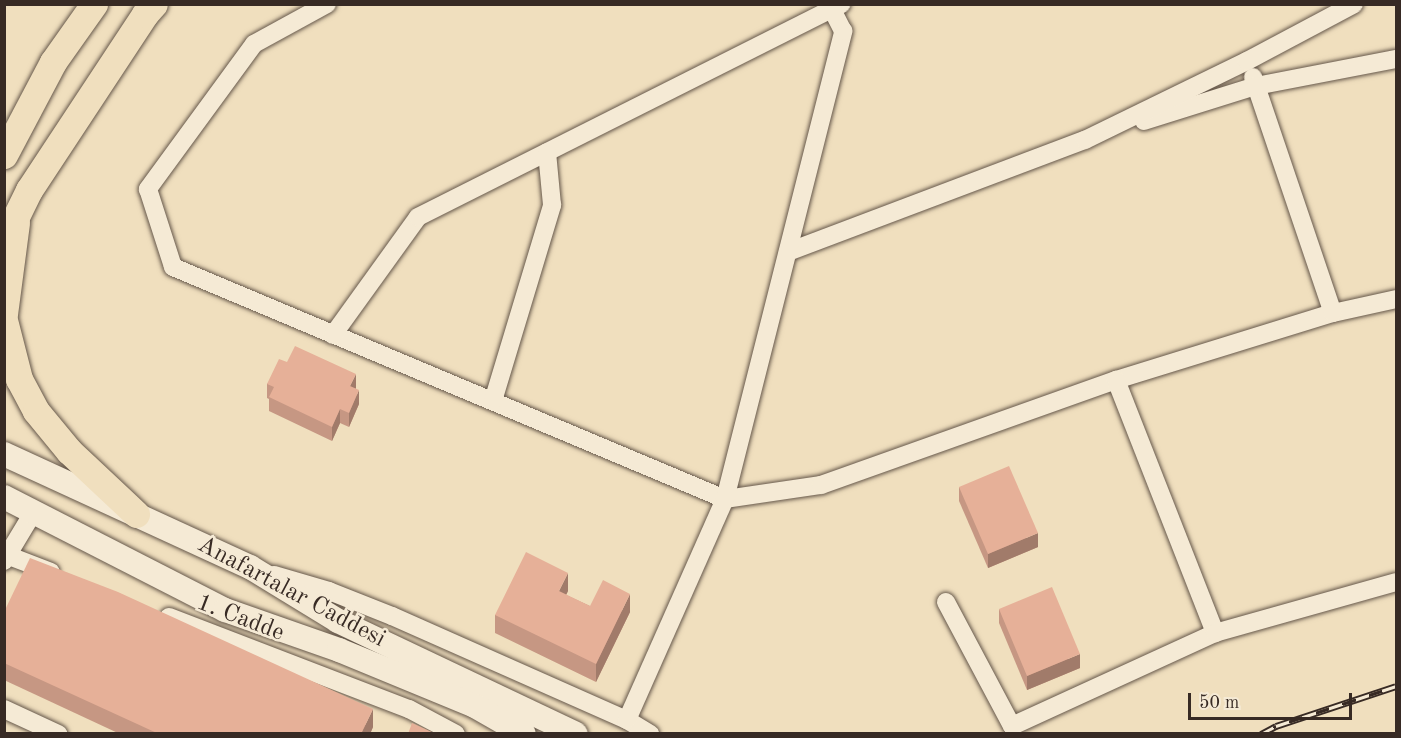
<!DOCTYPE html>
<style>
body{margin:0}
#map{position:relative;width:1401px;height:738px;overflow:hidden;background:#f0dfbe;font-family:"Old Standard TT",serif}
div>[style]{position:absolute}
.roads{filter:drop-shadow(0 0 2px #65574a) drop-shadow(0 0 2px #65574a)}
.street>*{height:18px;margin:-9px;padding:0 9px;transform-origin:9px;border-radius:9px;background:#f5ead5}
.secondary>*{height:24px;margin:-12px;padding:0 12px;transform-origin:12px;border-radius:12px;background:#f5ead5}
.primary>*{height:27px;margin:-13.5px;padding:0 13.5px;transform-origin:13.5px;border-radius:13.5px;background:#f0dfbe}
.rail>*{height:7px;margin-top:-3.5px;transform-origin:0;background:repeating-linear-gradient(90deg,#f5ead5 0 14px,#372a24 0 28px);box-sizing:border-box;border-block:2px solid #372a24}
.wall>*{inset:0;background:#c69783}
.shaded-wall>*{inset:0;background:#a17b6a}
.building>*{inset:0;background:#e6b098}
span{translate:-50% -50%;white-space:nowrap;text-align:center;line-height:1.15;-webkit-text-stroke:5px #f5ead5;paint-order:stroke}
.street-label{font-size:24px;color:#372a24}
.frame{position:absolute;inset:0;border:6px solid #372a24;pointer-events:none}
.scale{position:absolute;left:1188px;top:693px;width:164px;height:27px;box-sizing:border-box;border:3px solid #372a24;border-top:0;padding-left:8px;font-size:18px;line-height:21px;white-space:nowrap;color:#372a24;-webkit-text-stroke:4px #f5ead5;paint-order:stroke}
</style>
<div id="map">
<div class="roads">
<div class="street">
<div style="left:327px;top:4px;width:83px;rotate:151.3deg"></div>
<div style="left:254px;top:44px;width:180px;rotate:126.2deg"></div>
<div style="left:148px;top:189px;width:82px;rotate:72.2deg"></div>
<div style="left:173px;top:267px;width:599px;rotate:22.8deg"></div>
<div style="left:725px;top:499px;width:97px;rotate:-8.3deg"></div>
<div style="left:821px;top:485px;width:313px;rotate:-19.6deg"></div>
<div style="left:1116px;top:380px;width:227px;rotate:-17.2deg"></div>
<div style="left:1333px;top:313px;width:65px;rotate:-12.5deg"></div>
<div style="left:1253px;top:77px;width:249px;rotate:71.3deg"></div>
<div style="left:1144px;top:121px;width:117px;rotate:-17.4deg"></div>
<div style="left:1256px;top:86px;width:143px;rotate:-10.9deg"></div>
<div style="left:788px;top:252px;width:317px;rotate:-20.7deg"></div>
<div style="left:1085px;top:140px;width:180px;rotate:-26deg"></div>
<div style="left:1247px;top:61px;width:121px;rotate:-28deg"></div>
<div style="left:333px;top:335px;width:145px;rotate:-54.2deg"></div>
<div style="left:418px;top:217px;width:474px;rotate:-26.7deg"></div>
<div style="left:1116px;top:380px;width:272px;rotate:68.6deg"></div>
<div style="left:493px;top:401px;width:205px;rotate:-73.2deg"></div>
<div style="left:552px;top:205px;width:53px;rotate:-95.4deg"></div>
<div style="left:4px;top:554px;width:50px;rotate:21deg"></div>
<div style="left:4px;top:561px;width:58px;rotate:-59deg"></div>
<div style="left:274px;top:575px;width:57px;rotate:16.2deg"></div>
<div style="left:329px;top:591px;width:68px;rotate:21.6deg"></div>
<div style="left:392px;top:616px;width:257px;rotate:23.9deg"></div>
<div style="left:627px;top:720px;width:27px;rotate:31deg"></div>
<div style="left:946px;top:602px;width:140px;rotate:62deg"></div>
<div style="left:1012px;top:726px;width:223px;rotate:-24.6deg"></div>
<div style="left:1215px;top:633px;width:188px;rotate:-15.7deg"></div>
<div style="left:169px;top:617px;width:257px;rotate:21deg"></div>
<div style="left:409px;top:709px;width:53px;rotate:28deg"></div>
<div style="left:4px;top:709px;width:60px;rotate:24.8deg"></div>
<div style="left:627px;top:720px;width:242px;rotate:-66.1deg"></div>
<div style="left:725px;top:499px;width:483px;rotate:-75.8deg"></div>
<div style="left:843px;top:31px;width:30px;rotate:-117deg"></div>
</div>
<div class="secondary">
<div style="left:4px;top:454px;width:271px;rotate:24.7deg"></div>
<div style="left:250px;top:567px;width:103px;rotate:31.5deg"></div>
<div style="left:338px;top:621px;width:263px;rotate:25.4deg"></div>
<div style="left:4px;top:497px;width:248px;rotate:27.1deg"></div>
<div style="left:225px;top:610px;width:121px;rotate:19.3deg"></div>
<div style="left:339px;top:650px;width:147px;rotate:22.4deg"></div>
<div style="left:475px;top:706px;width:56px;rotate:29.7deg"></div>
</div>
<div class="primary">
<div style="left:4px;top:155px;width:105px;rotate:-62.2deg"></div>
<div style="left:53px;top:62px;width:71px;rotate:-54.7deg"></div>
<div style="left:4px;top:241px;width:57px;rotate:-63.9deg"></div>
<div style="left:29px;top:190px;width:211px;rotate:-56.6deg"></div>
<div style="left:145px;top:14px;width:13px;rotate:-48deg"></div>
<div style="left:4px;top:314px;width:92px;rotate:-82.5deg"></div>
<div style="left:4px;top:320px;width:61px;rotate:75.7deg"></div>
<div style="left:19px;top:379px;width:36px;rotate:62deg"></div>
<div style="left:36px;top:411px;width:52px;rotate:50.5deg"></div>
<div style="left:69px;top:451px;width:92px;rotate:43.2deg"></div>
</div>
</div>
<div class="rail">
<div style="left:1261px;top:734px;width:17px;rotate:-28deg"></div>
<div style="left:1276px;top:726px;width:126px;rotate:-18.4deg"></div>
</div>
<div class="wall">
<div style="clip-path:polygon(287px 362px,355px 388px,359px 404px,349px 427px,340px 423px,332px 441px,269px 411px,269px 399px,267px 398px,267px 384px)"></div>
<div style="clip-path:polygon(959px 487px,1038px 547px,988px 568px,959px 501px)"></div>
<div style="clip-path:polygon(568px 591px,566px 595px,590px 606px,630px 612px,596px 682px,495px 633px,495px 615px)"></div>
<div style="clip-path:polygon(999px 609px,1080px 668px,1027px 690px,999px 623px)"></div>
<div style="clip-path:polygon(4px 612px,373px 727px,370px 734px,120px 734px,4px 680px)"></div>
</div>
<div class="shaded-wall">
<div style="clip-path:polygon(356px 374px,356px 388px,350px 400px,350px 386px)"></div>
<div style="clip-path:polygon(359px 390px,359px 404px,349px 427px,349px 413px)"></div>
<div style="clip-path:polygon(340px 409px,340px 423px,332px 441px,332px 427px)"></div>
<div style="clip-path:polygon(1038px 533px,1038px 547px,988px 568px,988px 554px)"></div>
<div style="clip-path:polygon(568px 573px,568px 591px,559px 609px,559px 591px)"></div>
<div style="clip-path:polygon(630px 594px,630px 612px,596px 682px,596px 664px)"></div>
<div style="clip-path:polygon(1080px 654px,1080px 668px,1027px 690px,1027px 676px)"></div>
<div style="clip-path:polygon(373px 709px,373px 727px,370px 734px,361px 734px)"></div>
</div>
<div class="building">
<div style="clip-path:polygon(295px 346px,356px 374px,350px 386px,359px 390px,349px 413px,340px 409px,332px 427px,269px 397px,274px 387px,267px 384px,279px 359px,287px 362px)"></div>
<div style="clip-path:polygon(1009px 466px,1038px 533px,988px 554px,959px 487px)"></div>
<div style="clip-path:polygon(526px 552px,568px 573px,559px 591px,590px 606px,603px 580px,630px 594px,596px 664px,495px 615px)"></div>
<div style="clip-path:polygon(30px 558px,118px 592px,373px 709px,361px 734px,159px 734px,4px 663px,4px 612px)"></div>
<div style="clip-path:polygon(1052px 587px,1080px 654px,1027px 676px,999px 609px)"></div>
<div style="clip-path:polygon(412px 723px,436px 734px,408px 734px)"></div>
</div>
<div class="street-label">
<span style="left:291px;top:593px;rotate:28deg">Anafartalar Caddesi</span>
<span style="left:240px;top:619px;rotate:21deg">1. Cadde</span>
</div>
<div class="frame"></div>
<div class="scale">50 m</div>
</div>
